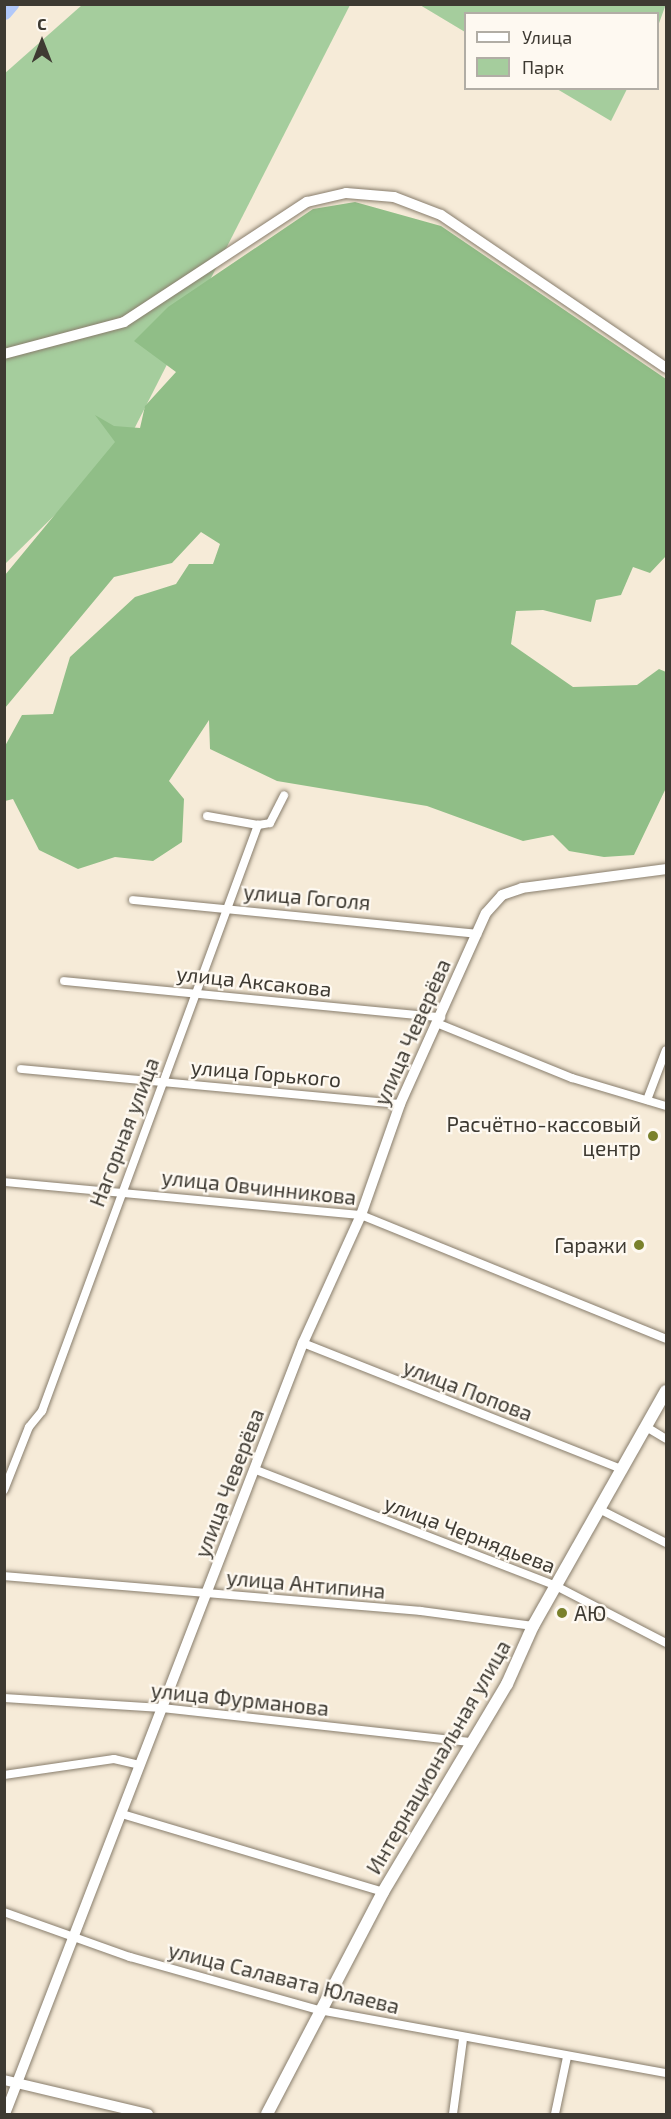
<!DOCTYPE html>
<meta charset="utf-8">
<style>
body{margin:0}
#map{position:relative;width:671px;height:2119px;overflow:hidden;background:#f6ebd8;font-family:"Exo 2",sans-serif}
div>[style]{position:absolute}
.green>*{inset:0;background:#a5cd9d}
.forest>*{inset:0;background:#90be87}
.river>*{height:15px;margin:-7.5px;padding:0 7.5px;transform-origin:7.5px;border-radius:7.5px;background:#b1c8f9}
.roads{filter:drop-shadow(0 0 2px #887d6c) drop-shadow(0 0 2px #887d6c)}
.minor>*{height:8px;margin:-4px;padding:0 4px;transform-origin:4px;border-radius:4px;background:#fff}
.tertiary>*{height:10px;margin:-5px;padding:0 5px;transform-origin:5px;border-radius:5px;background:#fff}
.secondary>*{height:12px;margin:-6px;padding:0 6px;transform-origin:6px;border-radius:6px;background:#fff}
.dots>*{width:16px;height:16px;translate:-50% -50%;box-sizing:border-box;border:3px solid #fef9f1;border-radius:50%}
span{translate:-50% -50%;white-space:nowrap;text-align:center;line-height:1.15;-webkit-text-stroke:4.5px #fef9f1;paint-order:stroke}
.street-label{font-size:21px;color:#3e3a32}
.poi-label{font-size:21px;color:#3e3a32}
.right{translate:-100% -50%;text-align:right}
.left{translate:0 -50%;text-align:left}
.frame{position:absolute;inset:0;border:6px solid #3e3a32;pointer-events:none}
.legend{position:absolute;left:464px;top:12px;width:195px;height:78px;box-sizing:border-box;background:#fef9f1;border:2px solid #b1ada5;margin:0;padding:8px 10px;list-style:none;font-size:18px;color:#3e3a32}
.legend li{display:flex;align-items:center;gap:12px;height:30px}
.legend b{width:30px;border:2px solid #b1ada5}
.north{position:absolute;left:12px;top:12px;width:60px;height:60px;-webkit-text-stroke:4px #fef9f1;paint-order:stroke;rotate:0deg;font-size:16px;font-weight:700;line-height:24px;text-align:center;color:#3e3a32}
.north::after{content:'';display:block;margin:auto;width:21px;height:27px;background:#3e3a32;clip-path:polygon(50% 0,100% 100%,50% 72%,0 100%)}
</style>
<div id="map">
<div class="green">
<div style="clip-path:polygon(666px 4px,658px 26px,658px 14px,466px 14px,465px 32px,420px 5px)"></div>
<div style="clip-path:polygon(82px 5px,350px 5px,126px 445px,5px 564px,4px 74px)"></div>
<div style="clip-path:polygon(557px 89px,627px 88px,627px 89px,611px 121px)"></div>
</div>
<div class="forest">
<div style="clip-path:polygon(355px 202px,441px 226px,666px 379px,666px 556px,650px 573px,633px 567px,621px 595px,596px 600px,591px 622px,543px 610px,516px 611px,511px 644px,573px 687px,637px 685px,659px 669px,666px 672px,666px 788px,634px 855px,604px 857px,569px 851px,553px 835px,523px 841px,427px 806px,277px 781px,210px 749px,209px 720px,169px 781px,184px 799px,182px 842px,153px 861px,115px 857px,78px 869px,39px 850px,13px 799px,5px 801px,5px 746px,22px 715px,53px 714px,70px 657px,135px 597px,176px 584px,189px 564px,213px 564px,220px 544px,201px 532px,172px 563px,114px 577px,5px 708px,5px 575px,115px 442px,95px 415px,114px 426px,140px 428px,145px 406px,176px 372px,134px 341px,168px 307px,313px 209px)"></div>
</div>
<div class="river">
<div style="left:4px;top:12px;width:11px;rotate:-49deg"></div>
</div>
<div class="roads">
<div class="minor">
<div style="left:207px;top:816px;width:52px;rotate:10deg"></div>
<div style="left:133px;top:900px;width:346px;rotate:5.6deg"></div>
<div style="left:64px;top:981px;width:379px;rotate:5.5deg"></div>
<div style="left:439px;top:1024px;width:144px;rotate:22.1deg"></div>
<div style="left:572px;top:1078px;width:98px;rotate:16.6deg"></div>
<div style="left:21px;top:1069px;width:381px;rotate:5.3deg"></div>
<div style="left:647px;top:1100px;width:53px;rotate:-69.2deg"></div>
<div style="left:4px;top:1182px;width:359px;rotate:5.3deg"></div>
<div style="left:361px;top:1215px;width:329px;rotate:22.1deg"></div>
<div style="left:303px;top:1343px;width:342px;rotate:21.6deg"></div>
<div style="left:648px;top:1428px;width:21px;rotate:31deg"></div>
<div style="left:256px;top:1470px;width:322px;rotate:21.1deg"></div>
<div style="left:556px;top:1586px;width:124px;rotate:27.4deg"></div>
<div style="left:4px;top:1490px;width:68px;rotate:-68.4deg"></div>
<div style="left:29px;top:1427px;width:21px;rotate:-51deg"></div>
<div style="left:42px;top:1411px;width:625px;rotate:-69.77deg"></div>
<div style="left:258px;top:825px;width:12px;rotate:-9deg"></div>
<div style="left:270px;top:823px;width:31px;rotate:-63deg"></div>
<div style="left:599px;top:1509px;width:75px;rotate:26.9deg"></div>
<div style="left:4px;top:1576px;width:418px;rotate:4.8deg"></div>
<div style="left:421px;top:1611px;width:113px;rotate:7.6deg"></div>
<div style="left:4px;top:1698px;width:158px;rotate:3.6deg"></div>
<div style="left:162px;top:1708px;width:312px;rotate:6.3deg"></div>
<div style="left:4px;top:1775px;width:111px;rotate:-8.3deg"></div>
<div style="left:114px;top:1759px;width:27px;rotate:13deg"></div>
<div style="left:122px;top:1814px;width:272px;rotate:16.6deg"></div>
<div style="left:4px;top:1912px;width:134px;rotate:19.7deg"></div>
<div style="left:130px;top:1957px;width:196px;rotate:15.7deg"></div>
<div style="left:319px;top:2010px;width:353px;rotate:10.3deg"></div>
<div style="left:453px;top:2114px;width:76px;rotate:-82.4deg"></div>
<div style="left:555px;top:2114px;width:58px;rotate:-78.1deg"></div>
</div>
<div class="tertiary">
<div style="left:4px;top:354px;width:124px;rotate:-14.9deg"></div>
<div style="left:124px;top:322px;width:219px;rotate:-33.3deg"></div>
<div style="left:307px;top:202px;width:40px;rotate:-13deg"></div>
<div style="left:346px;top:193px;width:48px;rotate:4.8deg"></div>
<div style="left:394px;top:197px;width:50px;rotate:21deg"></div>
<div style="left:441px;top:215px;width:272px;rotate:34.2deg"></div>
<div style="left:4px;top:2080px;width:148px;rotate:13.3deg"></div>
<div style="left:5px;top:2114px;width:827px;rotate:-68.87deg"></div>
<div style="left:303px;top:1343px;width:141px;rotate:-65.6deg"></div>
<div style="left:361px;top:1215px;width:118px;rotate:-70.6deg"></div>
<div style="left:400px;top:1104px;width:209px;rotate:-65.8deg"></div>
<div style="left:486px;top:913px;width:24px;rotate:-48deg"></div>
<div style="left:502px;top:895px;width:21px;rotate:-19deg"></div>
<div style="left:522px;top:888px;width:145px;rotate:-7.5deg"></div>
</div>
<div class="secondary">
<div style="left:267px;top:2114px;width:250px;rotate:-62.4deg"></div>
<div style="left:383px;top:1892px;width:242px;rotate:-59.2deg"></div>
<div style="left:507px;top:1684px;width:64px;rotate:-65.9deg"></div>
<div style="left:533px;top:1626px;width:270px;rotate:-60.5deg"></div>
</div>
</div>
<div class="dots">
<div style="left:653px;top:1136px;background:#7a812c"></div>
<div style="left:639px;top:1245px;background:#7a812c"></div>
<div style="left:562px;top:1613px;background:#7a812c"></div>
</div>
<div class="street-label">
<span style="left:307px;top:897px;rotate:5deg">улица Гоголя</span>
<span style="left:254px;top:981px;rotate:6deg">улица Аксакова</span>
<span style="left:412px;top:1032px;rotate:-66deg">улица Чеверёва</span>
<span style="left:266px;top:1073px;rotate:5deg">улица Горького</span>
<span style="left:124px;top:1132px;rotate:-69deg">Нагорная улица</span>
<span style="left:259px;top:1187px;rotate:6deg">улица Овчинникова</span>
<span style="left:468px;top:1390px;rotate:21deg">улица Попова</span>
<span style="left:229px;top:1483px;rotate:-69deg">улица Чеверёва</span>
<span style="left:470px;top:1534px;rotate:21deg">улица Чернядьева</span>
<span style="left:306px;top:1584px;rotate:5deg">улица Антипина</span>
<span style="left:240px;top:1699px;rotate:6deg">улица Фурманова</span>
<span style="left:438px;top:1757px;rotate:-60deg">Интернациональная улица</span>
<span style="left:284px;top:1978px;rotate:14deg">улица Салавата Юлаева</span>
</div>
<div class="poi-label">
<span class="right" style="left:641px;top:1136px">Расчётно-кассовый<br>центр</span>
<span class="right" style="left:627px;top:1245px">Гаражи</span>
<span class="left" style="left:574px;top:1613px">АЮ</span>
</div>
<div class="frame"></div>
<ul class="legend">
<li><b style="height:8px;background:#fff"></b>Улица</li>
<li><b style="height:16px;background:#a5cd9d"></b>Парк</li>
</ul>
<div class="north">С</div>
</div>
